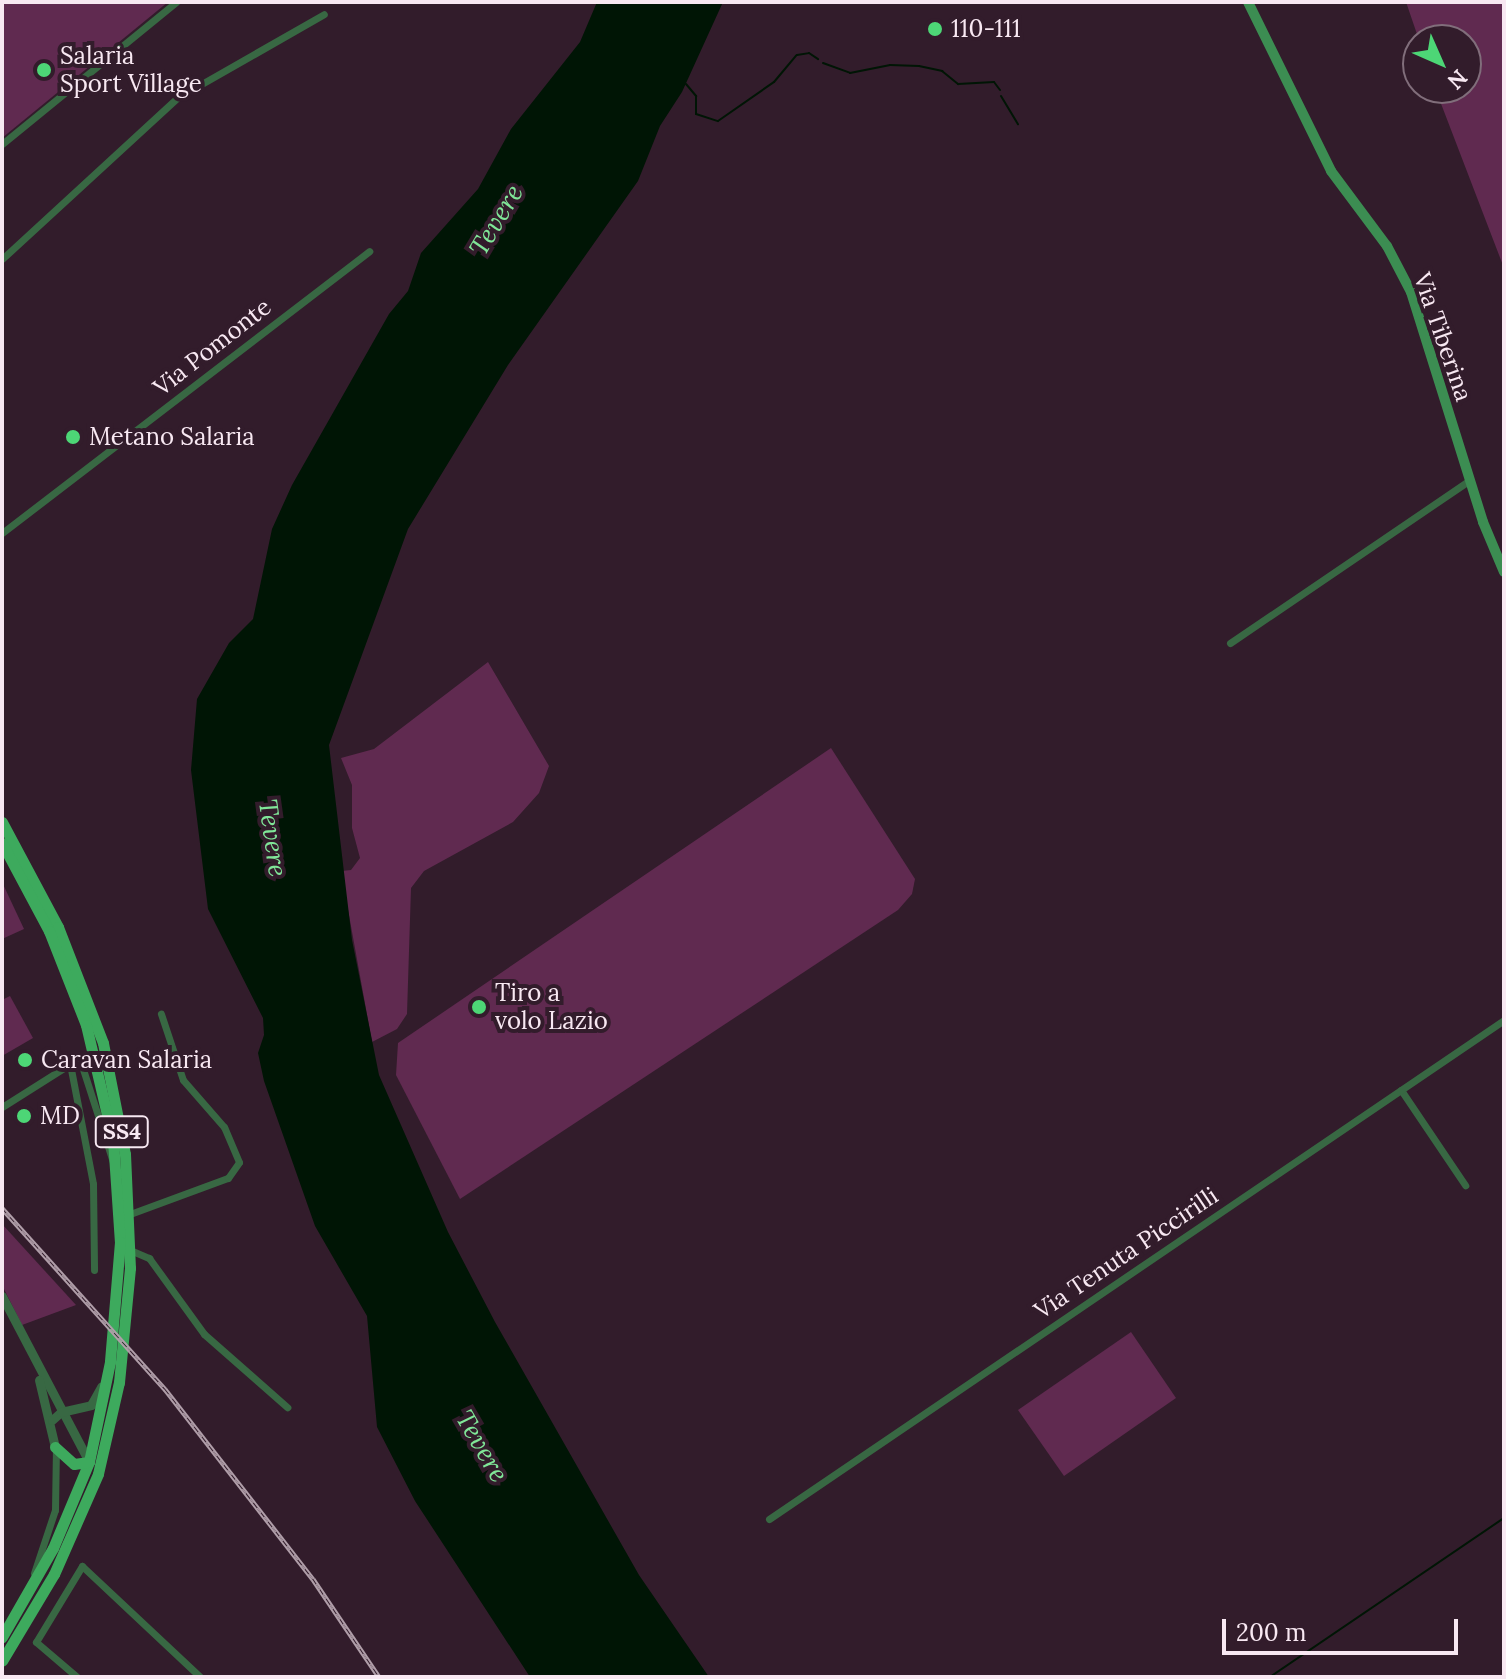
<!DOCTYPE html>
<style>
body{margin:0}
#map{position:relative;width:1506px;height:1679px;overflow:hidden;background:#321c2b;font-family:Lora,serif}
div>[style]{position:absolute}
.green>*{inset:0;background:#602a50}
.water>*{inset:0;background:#001505}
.stream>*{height:2px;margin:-1px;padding:0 1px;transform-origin:1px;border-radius:1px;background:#001505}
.minor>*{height:7px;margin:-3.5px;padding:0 3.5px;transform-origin:3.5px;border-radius:3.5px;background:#386843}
.tertiary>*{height:9px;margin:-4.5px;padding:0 4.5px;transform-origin:4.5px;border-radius:4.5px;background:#386843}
.secondary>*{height:10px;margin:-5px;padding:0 5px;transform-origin:5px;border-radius:5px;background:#3c8d52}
.primary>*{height:11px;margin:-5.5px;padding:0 5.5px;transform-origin:5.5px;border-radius:5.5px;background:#3daa5d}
.rail>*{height:5px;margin-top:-2.5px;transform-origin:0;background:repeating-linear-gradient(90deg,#321c2b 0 6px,#b09ea9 0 12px);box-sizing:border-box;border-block:2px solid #b09ea9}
.dots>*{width:22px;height:22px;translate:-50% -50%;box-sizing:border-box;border:4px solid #321c2b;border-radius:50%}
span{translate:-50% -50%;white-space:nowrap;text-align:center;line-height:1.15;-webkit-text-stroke:8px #321c2b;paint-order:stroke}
.shield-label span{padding:2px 6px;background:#321c2b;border:2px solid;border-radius:6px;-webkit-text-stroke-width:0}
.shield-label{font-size:22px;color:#f8e8f2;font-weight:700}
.poi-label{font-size:24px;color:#f8e8f2}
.left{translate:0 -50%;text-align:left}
.street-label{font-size:24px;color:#f8e8f2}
.water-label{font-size:26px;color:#80e698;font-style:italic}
.frame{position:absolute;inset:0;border:4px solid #f8e8f2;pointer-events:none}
.north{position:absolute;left:1402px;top:24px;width:80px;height:80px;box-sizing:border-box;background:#321c2b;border:2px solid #816e7b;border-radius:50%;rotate:135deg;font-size:22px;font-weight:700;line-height:32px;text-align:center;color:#f8e8f2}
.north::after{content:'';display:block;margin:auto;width:28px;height:36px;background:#4dd676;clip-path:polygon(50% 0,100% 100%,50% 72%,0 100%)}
.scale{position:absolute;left:1222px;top:1619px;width:236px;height:36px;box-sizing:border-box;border:4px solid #f8e8f2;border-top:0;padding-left:10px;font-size:24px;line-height:28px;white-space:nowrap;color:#f8e8f2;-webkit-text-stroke:6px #321c2b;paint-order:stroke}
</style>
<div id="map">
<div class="green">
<div style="clip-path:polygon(2px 2px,168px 2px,2px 138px)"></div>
<div style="clip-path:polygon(1406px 2px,1504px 2px,1504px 268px,1435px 88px,1466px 88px,1466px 40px,1419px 40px)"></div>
<div style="clip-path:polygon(488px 662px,549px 766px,539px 793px,513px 822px,424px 871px,411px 888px,407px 1014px,397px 1029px,372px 1042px,341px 871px,351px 870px,360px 858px,352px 828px,352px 785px,341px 758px,374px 749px)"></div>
<div style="clip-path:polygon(831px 748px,915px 879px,912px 894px,898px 910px,460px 1199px,396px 1075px,398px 1043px)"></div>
<div style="clip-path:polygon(2px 882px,24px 929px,2px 939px)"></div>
<div style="clip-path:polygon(10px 996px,33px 1038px,2px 1056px,2px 1000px)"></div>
<div style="clip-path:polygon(2px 1224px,76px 1305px,22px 1325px,2px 1285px)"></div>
<div style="clip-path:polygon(1131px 1332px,1176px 1398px,1064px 1476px,1018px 1410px)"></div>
</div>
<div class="water">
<div style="clip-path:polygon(597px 2px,723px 2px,682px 92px,660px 126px,638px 181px,508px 365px,408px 529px,329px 745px,352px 940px,379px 1075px,448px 1232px,495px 1322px,639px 1575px,709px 1677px,530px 1677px,415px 1501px,377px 1427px,367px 1316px,315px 1226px,264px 1081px,258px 1053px,264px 1035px,263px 1018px,208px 909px,191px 770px,197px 699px,229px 643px,253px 619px,272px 529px,292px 485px,389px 314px,408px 291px,421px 253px,478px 189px,511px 129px,580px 42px)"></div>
</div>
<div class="stream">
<div style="left:823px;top:63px;width:29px;rotate:20deg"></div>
<div style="left:850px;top:73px;width:41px;rotate:-11.3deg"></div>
<div style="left:890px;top:65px;width:29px;rotate:2deg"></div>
<div style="left:919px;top:66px;width:24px;rotate:12deg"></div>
<div style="left:942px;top:71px;width:21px;rotate:39deg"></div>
<div style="left:958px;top:84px;width:36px;rotate:-3deg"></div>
<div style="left:994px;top:82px;width:10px;rotate:53deg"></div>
<div style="left:686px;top:84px;width:16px;rotate:50deg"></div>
<div style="left:696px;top:96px;width:18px;rotate:90deg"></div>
<div style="left:696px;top:114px;width:23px;rotate:18deg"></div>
<div style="left:718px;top:121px;width:68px;rotate:-34.9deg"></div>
<div style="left:774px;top:82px;width:35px;rotate:-50deg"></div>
<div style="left:797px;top:55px;width:12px;rotate:-9deg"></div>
<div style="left:809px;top:53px;width:11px;rotate:34deg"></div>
<div style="left:1001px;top:96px;width:33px;rotate:59deg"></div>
<div style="left:1270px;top:1677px;width:283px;rotate:-34.2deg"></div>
</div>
<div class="minor">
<div style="left:2px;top:144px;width:225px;rotate:-39.2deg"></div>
<div style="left:2px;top:259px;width:238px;rotate:-42.6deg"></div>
<div style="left:177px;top:98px;width:169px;rotate:-29.7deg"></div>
<div style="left:2px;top:533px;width:463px;rotate:-37.5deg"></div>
<div style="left:1230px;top:643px;width:290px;rotate:-34.2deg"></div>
<div style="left:70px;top:1064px;width:122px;rotate:79.1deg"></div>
<div style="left:93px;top:1184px;width:86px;rotate:89.3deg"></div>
<div style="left:1401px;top:1090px;width:115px;rotate:56deg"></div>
<div style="left:2px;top:1107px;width:80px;rotate:-32.3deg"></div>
<div style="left:70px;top:1064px;width:11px;rotate:-5deg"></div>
<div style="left:81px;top:1063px;width:104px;rotate:72.1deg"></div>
<div style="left:130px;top:1214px;width:104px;rotate:-20.2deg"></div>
<div style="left:228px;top:1178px;width:19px;rotate:-55deg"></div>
<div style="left:239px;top:1162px;width:38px;rotate:-113deg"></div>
<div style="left:224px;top:1127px;width:62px;rotate:-131.1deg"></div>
<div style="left:183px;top:1080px;width:70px;rotate:-108.4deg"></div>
<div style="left:130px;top:1250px;width:21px;rotate:23deg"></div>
<div style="left:149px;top:1258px;width:94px;rotate:54.1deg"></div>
<div style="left:204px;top:1334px;width:111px;rotate:41.3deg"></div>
<div style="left:769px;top:1519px;width:888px;rotate:-34.17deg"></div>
<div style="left:34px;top:1573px;width:66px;rotate:-71.6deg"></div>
<div style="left:55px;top:1510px;width:61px;rotate:-89.1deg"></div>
<div style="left:77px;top:1677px;width:54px;rotate:-139.5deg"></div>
<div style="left:36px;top:1642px;width:89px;rotate:-58.8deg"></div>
<div style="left:82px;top:1566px;width:162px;rotate:43.2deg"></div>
</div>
<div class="tertiary">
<div style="left:2px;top:1296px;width:187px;rotate:62.3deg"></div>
<div style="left:39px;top:1380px;width:69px;rotate:76.6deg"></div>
<div style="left:52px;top:1420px;width:12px;rotate:-42deg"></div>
<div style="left:61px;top:1412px;width:31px;rotate:-13deg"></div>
<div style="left:91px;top:1405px;width:21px;rotate:-61deg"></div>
</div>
<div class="secondary">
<div style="left:1248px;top:2px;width:188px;rotate:63.8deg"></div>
<div style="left:1331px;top:171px;width:94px;rotate:53.3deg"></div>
<div style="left:1387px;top:246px;width:52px;rotate:62.4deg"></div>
<div style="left:1411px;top:292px;width:241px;rotate:72.6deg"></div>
<div style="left:1483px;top:522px;width:54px;rotate:67.2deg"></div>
</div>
<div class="primary">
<div style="left:2px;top:822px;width:119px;rotate:61.9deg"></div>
<div style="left:58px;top:927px;width:124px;rotate:68.8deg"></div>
<div style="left:103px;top:1043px;width:113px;rotate:78.8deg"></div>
<div style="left:125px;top:1154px;width:114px;rotate:87.5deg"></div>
<div style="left:130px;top:1268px;width:115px;rotate:95.5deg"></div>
<div style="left:119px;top:1382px;width:94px;rotate:102.9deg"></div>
<div style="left:98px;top:1474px;width:109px;rotate:113.7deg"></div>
<div style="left:54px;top:1574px;width:101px;rotate:120.9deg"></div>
<div style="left:2px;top:843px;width:100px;rotate:61.9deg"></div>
<div style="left:49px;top:931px;width:101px;rotate:68.5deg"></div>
<div style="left:86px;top:1025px;width:118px;rotate:76.8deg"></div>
<div style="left:113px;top:1140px;width:102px;rotate:86.1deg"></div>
<div style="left:120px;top:1242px;width:120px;rotate:94.8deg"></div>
<div style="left:110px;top:1362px;width:102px;rotate:101.9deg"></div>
<div style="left:89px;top:1462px;width:93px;rotate:112.7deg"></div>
<div style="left:53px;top:1548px;width:103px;rotate:119.8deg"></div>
<div style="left:55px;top:1447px;width:25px;rotate:42deg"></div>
<div style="left:74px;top:1464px;width:15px;rotate:-8deg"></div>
</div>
<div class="rail">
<div style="left:2px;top:1208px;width:244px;rotate:48deg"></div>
<div style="left:165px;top:1389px;width:241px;rotate:52.1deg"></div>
<div style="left:313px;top:1579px;width:118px;rotate:56deg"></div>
</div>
<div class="dots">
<div style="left:935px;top:29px;background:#4dd676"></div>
<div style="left:44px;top:70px;background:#4dd676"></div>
<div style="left:73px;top:437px;background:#4dd676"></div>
<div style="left:479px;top:1007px;background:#4dd676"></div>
<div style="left:25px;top:1060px;background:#4dd676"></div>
<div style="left:24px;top:1116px;background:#4dd676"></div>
</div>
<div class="shield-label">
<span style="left:122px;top:1132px">SS4</span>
</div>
<div class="poi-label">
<span class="left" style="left:951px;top:29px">110-111</span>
<span class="left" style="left:60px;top:70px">Salaria<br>Sport Village</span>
<span class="left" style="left:89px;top:437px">Metano Salaria</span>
<span class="left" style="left:495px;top:1007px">Tiro a<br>volo Lazio</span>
<span class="left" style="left:41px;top:1060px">Caravan Salaria</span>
<span class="left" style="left:40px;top:1116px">MD</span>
</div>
<div class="street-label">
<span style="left:1443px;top:337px;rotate:71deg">Via Tiberina</span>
<span style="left:212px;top:347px;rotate:-38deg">Via Pomonte</span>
<span style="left:1126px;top:1253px;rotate:-34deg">Via Tenuta Piccirilli</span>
</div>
<div class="water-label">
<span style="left:496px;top:220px;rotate:-59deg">Tevere</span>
<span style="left:273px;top:838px;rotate:82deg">Tevere</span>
<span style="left:482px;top:1446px;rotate:60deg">Tevere</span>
</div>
<div class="frame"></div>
<div class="north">N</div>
<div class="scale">200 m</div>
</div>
